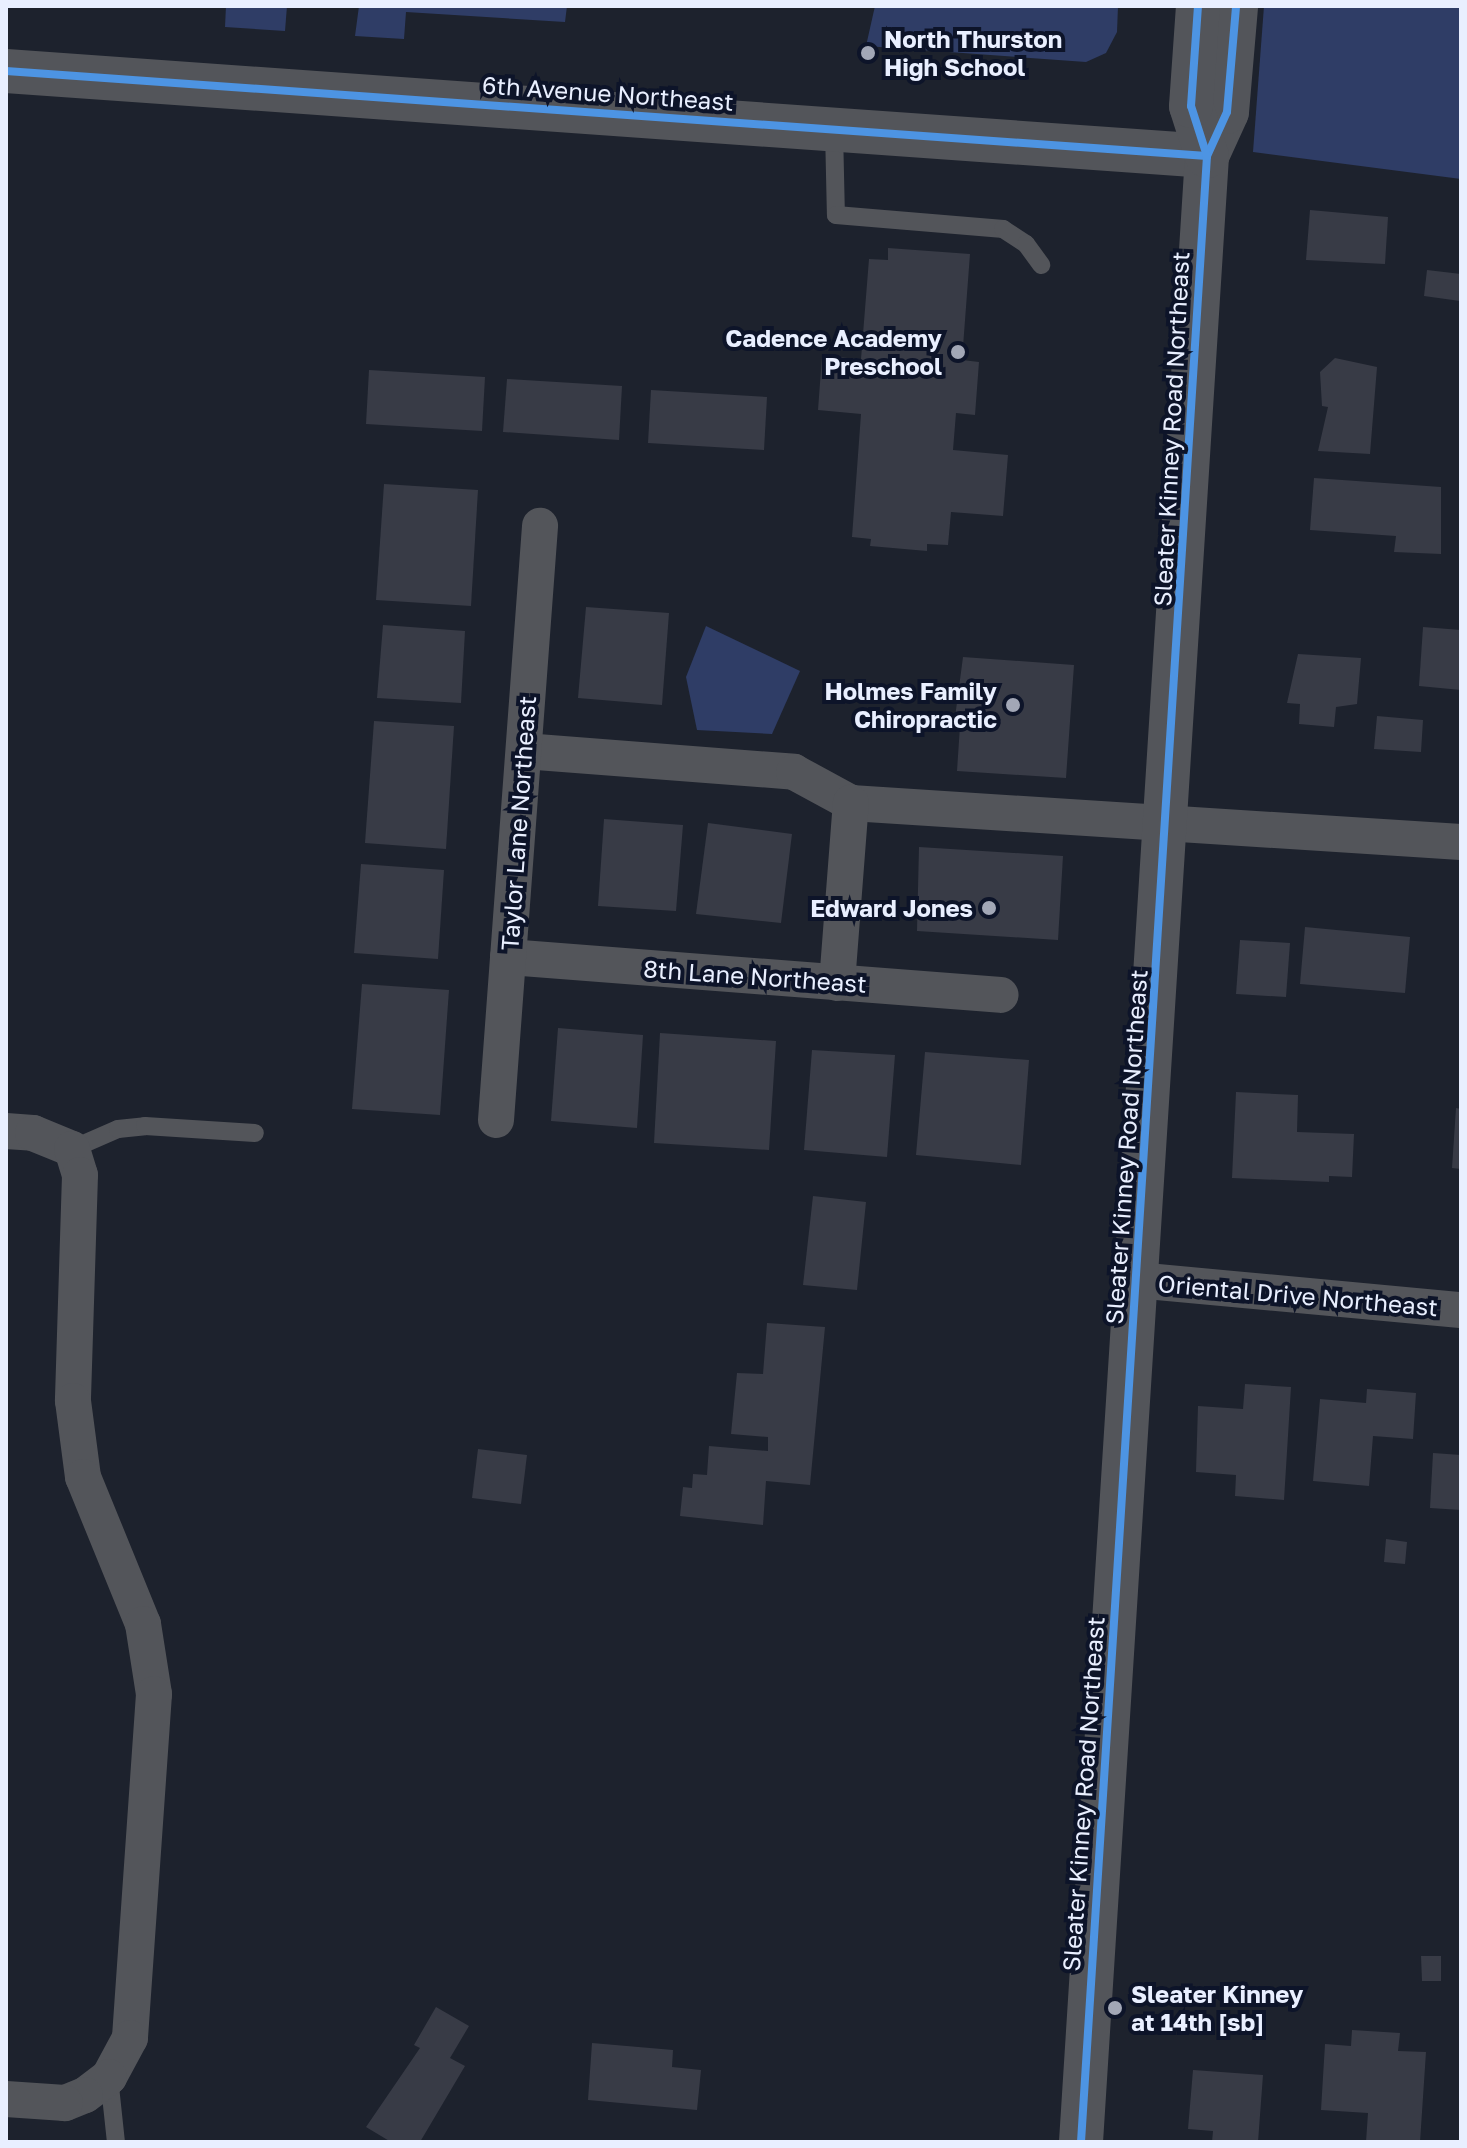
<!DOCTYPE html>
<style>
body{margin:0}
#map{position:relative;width:1467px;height:2148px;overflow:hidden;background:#1d222d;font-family:"Golos Text",sans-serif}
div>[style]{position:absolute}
.green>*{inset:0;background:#2f3d66}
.building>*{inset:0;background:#383b46}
.service>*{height:18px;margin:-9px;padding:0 9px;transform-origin:9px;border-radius:9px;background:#53555a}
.minor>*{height:36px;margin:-18px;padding:0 18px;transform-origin:18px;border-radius:18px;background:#53555a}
.tertiary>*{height:44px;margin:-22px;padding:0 22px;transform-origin:22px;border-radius:22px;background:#53555a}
.cycleway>*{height:8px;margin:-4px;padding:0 4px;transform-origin:4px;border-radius:4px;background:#4d94e3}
.dots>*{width:22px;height:22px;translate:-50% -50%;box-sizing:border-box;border:4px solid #0d1429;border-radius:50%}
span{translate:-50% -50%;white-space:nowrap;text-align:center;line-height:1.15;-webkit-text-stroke:8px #0d1429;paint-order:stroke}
.poi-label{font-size:24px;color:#e9efff;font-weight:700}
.left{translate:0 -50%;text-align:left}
.right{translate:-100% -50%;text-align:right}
.street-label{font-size:24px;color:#e9efff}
.frame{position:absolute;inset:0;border:8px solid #e9efff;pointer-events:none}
</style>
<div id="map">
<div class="green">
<div style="clip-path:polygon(226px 6px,287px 6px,285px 31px,225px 27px)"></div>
<div style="clip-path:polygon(359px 6px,567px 6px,565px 22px,406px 12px,404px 39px,355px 36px)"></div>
<div style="clip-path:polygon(875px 6px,1118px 6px,1117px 32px,1106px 53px,1086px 62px,866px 46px)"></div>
<div style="clip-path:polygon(1264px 6px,1461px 6px,1461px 179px,1253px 152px)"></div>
<div style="clip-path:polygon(706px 626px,800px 671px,772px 734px,697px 730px,686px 677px)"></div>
</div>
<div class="building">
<div style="clip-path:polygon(1310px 210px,1388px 217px,1385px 264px,1306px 260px)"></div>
<div style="clip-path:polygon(888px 248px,970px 254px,962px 360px,979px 362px,975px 415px,956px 413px,953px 450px,1008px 455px,1003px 516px,951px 512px,948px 545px,927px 544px,927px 551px,870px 546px,871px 539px,852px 537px,861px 414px,818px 410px,822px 356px,861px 359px,869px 259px,888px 260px)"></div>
<div style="clip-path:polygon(1427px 270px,1461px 274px,1460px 301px,1424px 296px)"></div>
<div style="clip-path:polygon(1335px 358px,1377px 367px,1370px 454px,1318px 451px,1328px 407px,1322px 406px,1320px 372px)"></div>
<div style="clip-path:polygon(369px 370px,485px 377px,482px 431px,366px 424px)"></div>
<div style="clip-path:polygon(507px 379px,622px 386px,619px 440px,503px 432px)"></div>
<div style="clip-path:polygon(651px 390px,767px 397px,764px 450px,648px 443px)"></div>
<div style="clip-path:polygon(1314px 478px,1441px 487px,1441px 554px,1394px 552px,1396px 536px,1310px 530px)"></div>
<div style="clip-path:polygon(384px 484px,478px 490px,471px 606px,376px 600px)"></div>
<div style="clip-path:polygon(586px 607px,669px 613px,662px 705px,578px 698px)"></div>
<div style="clip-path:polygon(383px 625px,465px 631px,461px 703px,377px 698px)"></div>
<div style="clip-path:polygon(1423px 627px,1461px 630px,1461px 690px,1419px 686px)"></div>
<div style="clip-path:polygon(1298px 654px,1361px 658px,1357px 704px,1336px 707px,1334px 727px,1299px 724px,1300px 704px,1287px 703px)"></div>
<div style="clip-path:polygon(963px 657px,1074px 665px,1066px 778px,957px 771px,960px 726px,954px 725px)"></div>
<div style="clip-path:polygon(1377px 716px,1423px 720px,1421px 752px,1374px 749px)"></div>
<div style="clip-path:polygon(374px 721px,454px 726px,446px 849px,365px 843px)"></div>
<div style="clip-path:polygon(604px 819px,683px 825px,676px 911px,598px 906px)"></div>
<div style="clip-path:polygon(708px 823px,792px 834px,781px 923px,696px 914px)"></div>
<div style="clip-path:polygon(919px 847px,1063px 856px,1058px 940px,917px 931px)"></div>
<div style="clip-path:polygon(361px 864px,444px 870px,438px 959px,354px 953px)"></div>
<div style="clip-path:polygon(1305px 927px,1410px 937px,1405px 993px,1300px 984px)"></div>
<div style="clip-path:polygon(1240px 940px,1290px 943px,1286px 997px,1236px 994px)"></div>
<div style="clip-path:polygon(362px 984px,449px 990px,440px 1115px,352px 1109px)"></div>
<div style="clip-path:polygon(558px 1028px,643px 1035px,637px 1128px,551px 1121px)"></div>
<div style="clip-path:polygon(660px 1033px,776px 1041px,769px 1150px,654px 1143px)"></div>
<div style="clip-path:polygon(812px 1050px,895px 1055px,887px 1157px,804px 1150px)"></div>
<div style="clip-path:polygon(925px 1052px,1029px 1060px,1021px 1165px,916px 1155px)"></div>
<div style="clip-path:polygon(1236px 1092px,1298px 1095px,1297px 1132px,1354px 1134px,1352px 1177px,1329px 1176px,1329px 1182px,1232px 1178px)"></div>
<div style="clip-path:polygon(1456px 1108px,1461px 1109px,1461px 1169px,1452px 1168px)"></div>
<div style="clip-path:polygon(813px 1196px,866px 1202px,857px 1290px,803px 1285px)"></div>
<div style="clip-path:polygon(767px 1323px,825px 1327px,810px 1485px,766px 1481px,763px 1525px,680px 1516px,683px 1487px,692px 1488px,693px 1474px,707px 1475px,709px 1446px,768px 1451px,768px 1437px,731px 1434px,737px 1373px,763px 1374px)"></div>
<div style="clip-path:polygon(1245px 1384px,1291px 1387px,1284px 1500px,1235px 1496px,1236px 1475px,1196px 1472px,1198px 1406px,1243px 1409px)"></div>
<div style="clip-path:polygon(1367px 1389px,1416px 1393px,1413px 1439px,1373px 1436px,1369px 1486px,1313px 1481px,1320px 1399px,1366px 1403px)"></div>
<div style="clip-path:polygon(478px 1449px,527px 1455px,521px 1504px,472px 1498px)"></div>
<div style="clip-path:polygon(1433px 1453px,1461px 1455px,1461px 1510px,1430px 1508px)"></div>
<div style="clip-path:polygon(1386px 1539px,1407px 1542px,1405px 1564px,1384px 1562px)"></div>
<div style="clip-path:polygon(1421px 1956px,1441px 1956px,1441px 1981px,1422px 1981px)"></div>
<div style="clip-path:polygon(436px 2007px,469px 2026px,450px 2058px,465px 2066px,420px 2142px,391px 2142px,366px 2127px,420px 2048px,414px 2045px)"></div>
<div style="clip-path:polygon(1352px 2030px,1400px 2033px,1398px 2051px,1426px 2052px,1420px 2142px,1366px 2142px,1368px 2113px,1321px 2110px,1325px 2044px,1351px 2046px)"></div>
<div style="clip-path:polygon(592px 2043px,673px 2050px,672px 2067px,701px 2070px,697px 2110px,588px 2100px)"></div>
<div style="clip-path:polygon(1193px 2070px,1263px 2075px,1258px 2142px,1212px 2142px,1213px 2131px,1188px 2129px)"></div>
</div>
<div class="service">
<div style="left:834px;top:130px;width:85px;rotate:88.7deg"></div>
<div style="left:836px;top:215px;width:168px;rotate:4.8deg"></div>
<div style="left:1003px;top:229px;width:27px;rotate:33deg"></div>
<div style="left:1026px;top:244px;width:26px;rotate:54deg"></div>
<div style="left:72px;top:1149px;width:50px;rotate:-23.5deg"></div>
<div style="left:118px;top:1129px;width:27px;rotate:-6deg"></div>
<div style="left:145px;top:1126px;width:110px;rotate:3.6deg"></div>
<div style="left:109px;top:2077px;width:65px;rotate:83.9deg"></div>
</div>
<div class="minor">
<div style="left:524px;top:751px;width:271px;rotate:4.4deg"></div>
<div style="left:794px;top:772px;width:65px;rotate:28.5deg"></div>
<div style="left:851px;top:803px;width:611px;rotate:3.66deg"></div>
<div style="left:508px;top:957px;width:494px;rotate:4.4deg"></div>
<div style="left:837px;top:983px;width:181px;rotate:-85.6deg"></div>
<div style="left:496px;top:1120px;width:596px;rotate:-85.76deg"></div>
<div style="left:6px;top:1131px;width:27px;rotate:4deg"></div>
<div style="left:33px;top:1133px;width:42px;rotate:22.3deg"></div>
<div style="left:72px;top:1149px;width:27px;rotate:73deg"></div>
<div style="left:80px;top:1175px;width:226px;rotate:91.8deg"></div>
<div style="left:73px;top:1401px;width:77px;rotate:82.5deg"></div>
<div style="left:83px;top:1477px;width:159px;rotate:67.8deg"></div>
<div style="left:143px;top:1624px;width:71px;rotate:81.1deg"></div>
<div style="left:154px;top:1694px;width:345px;rotate:94deg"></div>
<div style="left:130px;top:2038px;width:44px;rotate:118.3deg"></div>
<div style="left:109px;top:2077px;width:30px;rotate:143deg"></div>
<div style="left:85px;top:2095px;width:22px;rotate:158deg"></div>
<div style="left:65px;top:2103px;width:59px;rotate:-176.1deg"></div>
<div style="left:1136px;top:1280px;width:326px;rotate:5.3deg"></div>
</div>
<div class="tertiary">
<div style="left:6px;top:71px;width:1204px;rotate:4.05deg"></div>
<div style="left:1207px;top:156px;width:48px;rotate:-65.6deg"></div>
<div style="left:1227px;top:112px;width:106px;rotate:-85.1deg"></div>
<div style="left:1081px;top:2142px;width:1990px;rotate:-86.37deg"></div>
<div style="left:1207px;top:156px;width:52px;rotate:-107.7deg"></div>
<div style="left:1191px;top:106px;width:100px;rotate:-86deg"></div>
</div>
<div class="cycleway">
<div style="left:6px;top:71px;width:1204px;rotate:4.05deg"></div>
<div style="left:1207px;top:156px;width:48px;rotate:-65.6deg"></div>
<div style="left:1227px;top:112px;width:106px;rotate:-85.1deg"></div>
<div style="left:1081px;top:2142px;width:1990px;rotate:-86.37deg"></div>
<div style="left:1207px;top:156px;width:52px;rotate:-107.7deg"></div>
<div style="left:1191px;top:106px;width:100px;rotate:-86deg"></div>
</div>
<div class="dots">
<div style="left:868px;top:53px;background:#a2a7b6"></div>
<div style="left:958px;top:352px;background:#a2a7b6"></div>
<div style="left:1013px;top:705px;background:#a2a7b6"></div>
<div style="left:989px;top:908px;background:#a2a7b6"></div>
<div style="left:1115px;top:2008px;background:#a2a7b6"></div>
</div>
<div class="poi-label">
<span class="left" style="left:884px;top:53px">North Thurston<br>High School</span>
<span class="right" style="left:942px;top:352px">Cadence Academy<br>Preschool</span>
<span class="right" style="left:997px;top:705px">Holmes Family<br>Chiropractic</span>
<span class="right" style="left:973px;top:908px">Edward Jones</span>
<span class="left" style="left:1131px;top:2008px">Sleater Kinney<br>at 14th [sb]</span>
</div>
<div class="street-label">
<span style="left:608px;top:93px;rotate:4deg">6th Avenue Northeast</span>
<span style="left:1171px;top:429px;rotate:-87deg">Sleater Kinney Road Northeast</span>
<span style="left:518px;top:823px;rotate:-86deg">Taylor Lane Northeast</span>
<span style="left:755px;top:976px;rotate:4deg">8th Lane Northeast</span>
<span style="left:1126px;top:1147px;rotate:-86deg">Sleater Kinney Road Northeast</span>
<span style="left:1298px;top:1295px;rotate:5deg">Oriental Drive Northeast</span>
<span style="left:1083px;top:1794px;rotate:-86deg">Sleater Kinney Road Northeast</span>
</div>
<div class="frame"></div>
</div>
